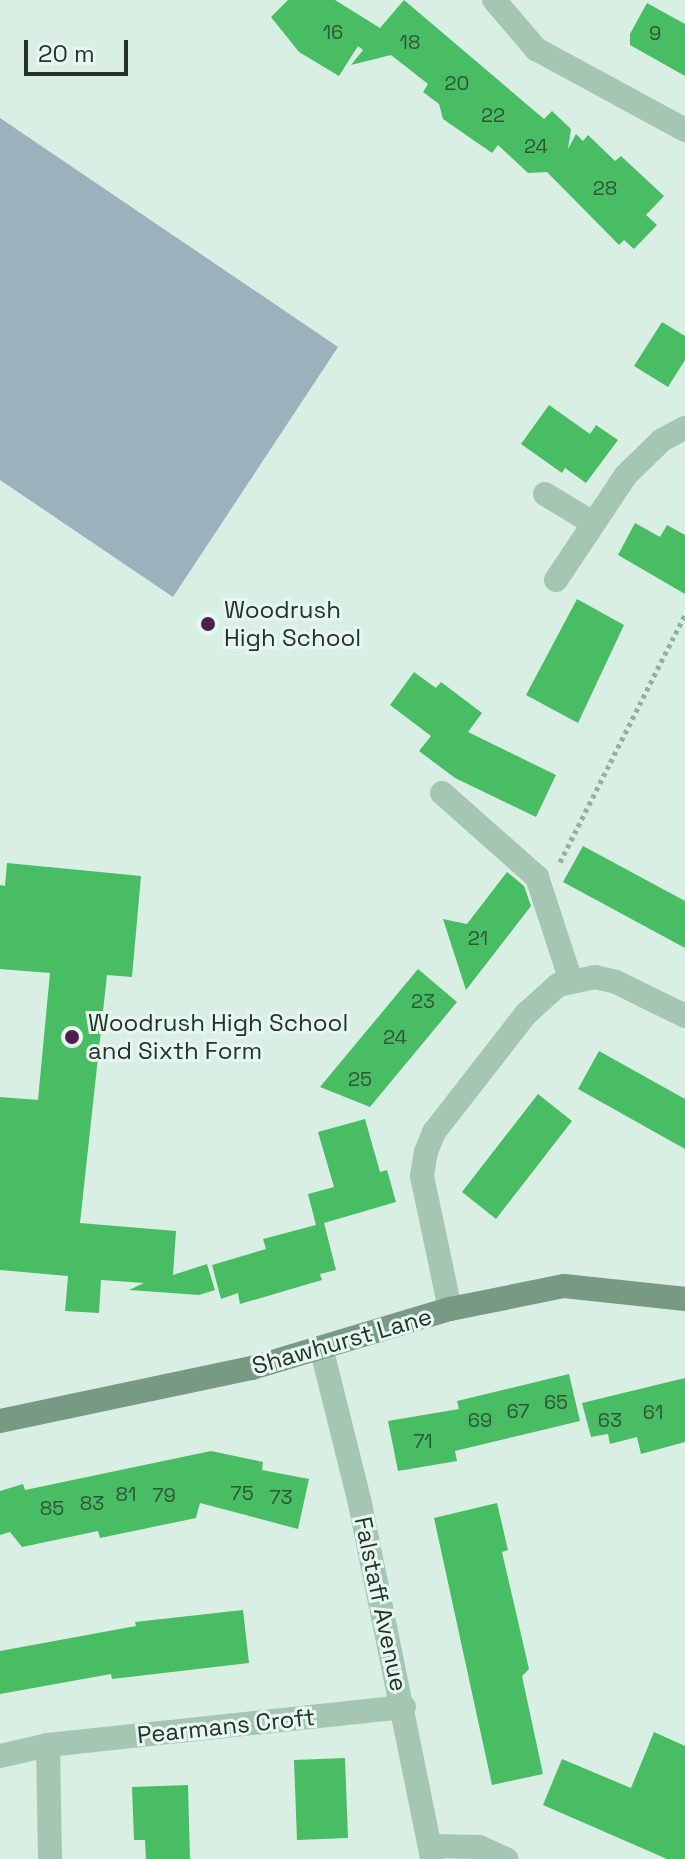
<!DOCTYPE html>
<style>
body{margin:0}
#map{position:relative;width:685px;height:1859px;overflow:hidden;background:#d9efe4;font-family:"Space Grotesk",sans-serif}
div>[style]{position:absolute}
.green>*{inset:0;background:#9bb2bd}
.building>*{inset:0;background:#49bd63}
.path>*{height:5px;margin-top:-2.5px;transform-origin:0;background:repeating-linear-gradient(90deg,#91b29e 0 4px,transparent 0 8px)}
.street>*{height:24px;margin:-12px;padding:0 12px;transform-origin:12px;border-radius:12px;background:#a6c6b4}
.secondary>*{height:24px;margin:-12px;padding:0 12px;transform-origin:12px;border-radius:12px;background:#789983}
.dots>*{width:22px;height:22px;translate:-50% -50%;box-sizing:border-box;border:4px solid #e5f7ef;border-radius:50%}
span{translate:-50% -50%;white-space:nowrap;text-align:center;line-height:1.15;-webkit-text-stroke:6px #e5f7ef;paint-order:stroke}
.number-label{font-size:20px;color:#305638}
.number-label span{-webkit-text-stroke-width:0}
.poi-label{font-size:24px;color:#27332a}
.left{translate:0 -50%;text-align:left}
.street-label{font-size:24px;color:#27332a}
.scale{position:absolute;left:24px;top:40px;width:104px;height:36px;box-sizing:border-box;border:4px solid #27332a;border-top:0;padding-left:10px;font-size:24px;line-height:28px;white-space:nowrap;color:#27332a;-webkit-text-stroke:6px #e5f7ef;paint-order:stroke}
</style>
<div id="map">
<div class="green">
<div style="clip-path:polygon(0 118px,338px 347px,173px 597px,0 480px)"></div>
</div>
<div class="building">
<div style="clip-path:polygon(288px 0,335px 0,380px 28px,404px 0,544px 119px,552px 111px,571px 129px,568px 149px,576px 134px,583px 141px,588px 135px,615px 161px,621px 156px,664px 196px,646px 215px,657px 225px,634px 249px,624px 240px,619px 245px,547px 172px,528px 173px,498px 145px,492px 153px,443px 119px,439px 104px,423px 92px,428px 84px,391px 55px,351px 65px,363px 50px,358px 46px,339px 76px,299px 52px,271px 17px)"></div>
<div style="clip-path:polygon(647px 3px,685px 24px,685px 76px,630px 45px,630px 34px)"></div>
<div style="clip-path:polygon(662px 322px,685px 336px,685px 360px,668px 387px,634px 366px)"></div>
<div style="clip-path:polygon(549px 405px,590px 434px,596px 425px,618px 440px,586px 483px,565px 468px,562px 473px,521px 444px)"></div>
<div style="clip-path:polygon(635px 523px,660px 537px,667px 525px,685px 535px,685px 594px,618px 555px)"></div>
<div style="clip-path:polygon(577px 599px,624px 625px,578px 723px,526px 695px)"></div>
<div style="clip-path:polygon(414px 672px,436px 688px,441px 682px,482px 713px,468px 732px,556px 775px,536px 817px,455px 778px,419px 751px,431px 736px,390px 705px)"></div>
<div style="clip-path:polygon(583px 846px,685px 901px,685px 948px,563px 882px)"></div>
<div style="clip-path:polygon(7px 863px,141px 876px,132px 977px,107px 975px,80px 1223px,176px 1231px,173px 1275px,207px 1264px,215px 1290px,199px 1295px,129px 1290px,144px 1283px,101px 1280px,99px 1313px,65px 1311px,68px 1276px,0 1270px,0 1097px,38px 1100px,50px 973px,0 969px,0 885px,5px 886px)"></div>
<div style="clip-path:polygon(507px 872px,524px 886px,531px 906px,466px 990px,443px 919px,467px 924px)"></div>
<div style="clip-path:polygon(418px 969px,457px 1002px,370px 1107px,320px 1087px)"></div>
<div style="clip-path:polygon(599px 1051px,685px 1099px,685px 1149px,578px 1089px)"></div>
<div style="clip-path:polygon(538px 1094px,572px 1121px,496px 1219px,462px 1192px)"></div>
<div style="clip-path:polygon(365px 1119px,380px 1172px,387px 1170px,396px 1202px,324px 1223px,336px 1270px,320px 1274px,322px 1280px,240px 1304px,238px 1293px,221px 1299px,212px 1265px,266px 1249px,263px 1239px,316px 1225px,308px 1194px,334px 1187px,318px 1132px)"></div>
<div style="clip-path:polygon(569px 1374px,580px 1421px,455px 1451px,457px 1461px,398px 1471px,388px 1421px,459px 1409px,457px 1401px)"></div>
<div style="clip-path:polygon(685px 1378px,685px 1442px,641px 1454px,637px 1437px,610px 1444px,608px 1434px,591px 1437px,582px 1403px)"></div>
<div style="clip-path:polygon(211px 1451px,263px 1462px,262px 1470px,309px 1479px,298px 1529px,200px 1503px,196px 1518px,100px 1538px,98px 1531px,22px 1547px,10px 1532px,0 1535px,0 1491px,23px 1484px,25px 1490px)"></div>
<div style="clip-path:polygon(497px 1503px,508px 1550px,502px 1552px,529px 1669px,522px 1676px,543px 1774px,492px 1785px,434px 1518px)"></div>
<div style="clip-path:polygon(243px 1610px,249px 1663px,112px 1679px,111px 1674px,0 1694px,0 1651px,136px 1626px,135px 1622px)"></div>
<div style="clip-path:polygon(654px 1732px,685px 1746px,685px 1859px,667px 1859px,543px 1805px,562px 1759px,631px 1788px)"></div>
<div style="clip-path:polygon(345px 1758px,348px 1838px,297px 1840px,294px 1760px)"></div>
<div style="clip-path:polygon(188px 1785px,190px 1859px,146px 1859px,145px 1840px,134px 1840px,132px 1787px)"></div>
</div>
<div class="path">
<div style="left:560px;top:862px;width:277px;rotate:-63.2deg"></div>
</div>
<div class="street">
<div style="left:494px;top:0;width:65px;rotate:49.4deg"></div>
<div style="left:536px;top:49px;width:170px;rotate:28.5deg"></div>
<div style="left:545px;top:494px;width:54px;rotate:31.3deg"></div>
<div style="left:556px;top:580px;width:126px;rotate:-56.3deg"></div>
<div style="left:626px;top:475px;width:50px;rotate:-44.2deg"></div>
<div style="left:662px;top:440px;width:26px;rotate:-28deg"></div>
<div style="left:442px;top:793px;width:127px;rotate:41.5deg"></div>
<div style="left:537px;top:877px;width:109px;rotate:71.9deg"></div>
<div style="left:450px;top:1309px;width:136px;rotate:-101.9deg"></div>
<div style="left:422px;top:1176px;width:24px;rotate:-81deg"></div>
<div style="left:426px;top:1152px;width:22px;rotate:-68deg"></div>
<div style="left:434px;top:1132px;width:150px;rotate:-52.1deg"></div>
<div style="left:526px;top:1014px;width:43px;rotate:-42.2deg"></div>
<div style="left:558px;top:985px;width:38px;rotate:-12deg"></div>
<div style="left:595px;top:977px;width:22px;rotate:13deg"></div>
<div style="left:616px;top:982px;width:77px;rotate:26.2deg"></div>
<div style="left:322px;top:1351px;width:153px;rotate:76deg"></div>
<div style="left:359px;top:1499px;width:367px;rotate:78.5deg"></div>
<div style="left:48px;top:1745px;width:114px;rotate:89deg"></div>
<div style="left:0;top:1756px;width:49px;rotate:-12.9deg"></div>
<div style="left:48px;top:1745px;width:358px;rotate:-6.1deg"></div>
<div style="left:432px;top:1846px;width:47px;rotate:1.2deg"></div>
<div style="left:479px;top:1847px;width:30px;rotate:24deg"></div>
</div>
<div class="secondary">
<div style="left:0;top:1421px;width:258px;rotate:-11.9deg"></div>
<div style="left:252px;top:1368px;width:207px;rotate:-16.6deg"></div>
<div style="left:450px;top:1309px;width:116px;rotate:-11.4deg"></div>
<div style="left:564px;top:1286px;width:122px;rotate:6.1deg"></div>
</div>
<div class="dots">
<div style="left:208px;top:624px;background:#511f4f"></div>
<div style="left:72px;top:1037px;background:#511f4f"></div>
</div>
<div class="number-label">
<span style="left:333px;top:32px">16</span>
<span style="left:655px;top:33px">9</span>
<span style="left:410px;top:42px">18</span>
<span style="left:457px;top:83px">20</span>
<span style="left:493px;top:115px">22</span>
<span style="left:536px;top:146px">24</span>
<span style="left:605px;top:188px">28</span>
<span style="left:478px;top:938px">21</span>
<span style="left:423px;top:1001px">23</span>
<span style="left:395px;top:1037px">24</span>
<span style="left:360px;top:1079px">25</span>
<span style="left:556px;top:1402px">65</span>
<span style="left:518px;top:1411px">67</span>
<span style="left:653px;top:1412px">61</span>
<span style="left:480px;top:1420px">69</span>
<span style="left:610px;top:1420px">63</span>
<span style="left:423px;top:1441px">71</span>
<span style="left:242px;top:1493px">75</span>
<span style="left:126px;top:1494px">81</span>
<span style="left:164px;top:1495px">79</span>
<span style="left:281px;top:1497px">73</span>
<span style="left:92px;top:1503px">83</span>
<span style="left:52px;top:1508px">85</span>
</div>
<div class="poi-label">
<span class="left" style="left:224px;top:624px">Woodrush<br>High School</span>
<span class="left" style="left:88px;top:1037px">Woodrush High School<br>and Sixth Form</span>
</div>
<div class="street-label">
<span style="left:342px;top:1341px;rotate:-16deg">Shawhurst Lane</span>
<span style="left:381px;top:1604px;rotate:78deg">Falstaff Avenue</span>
<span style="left:226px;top:1726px;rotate:-6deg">Pearmans Croft</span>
</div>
<div class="scale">20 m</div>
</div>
